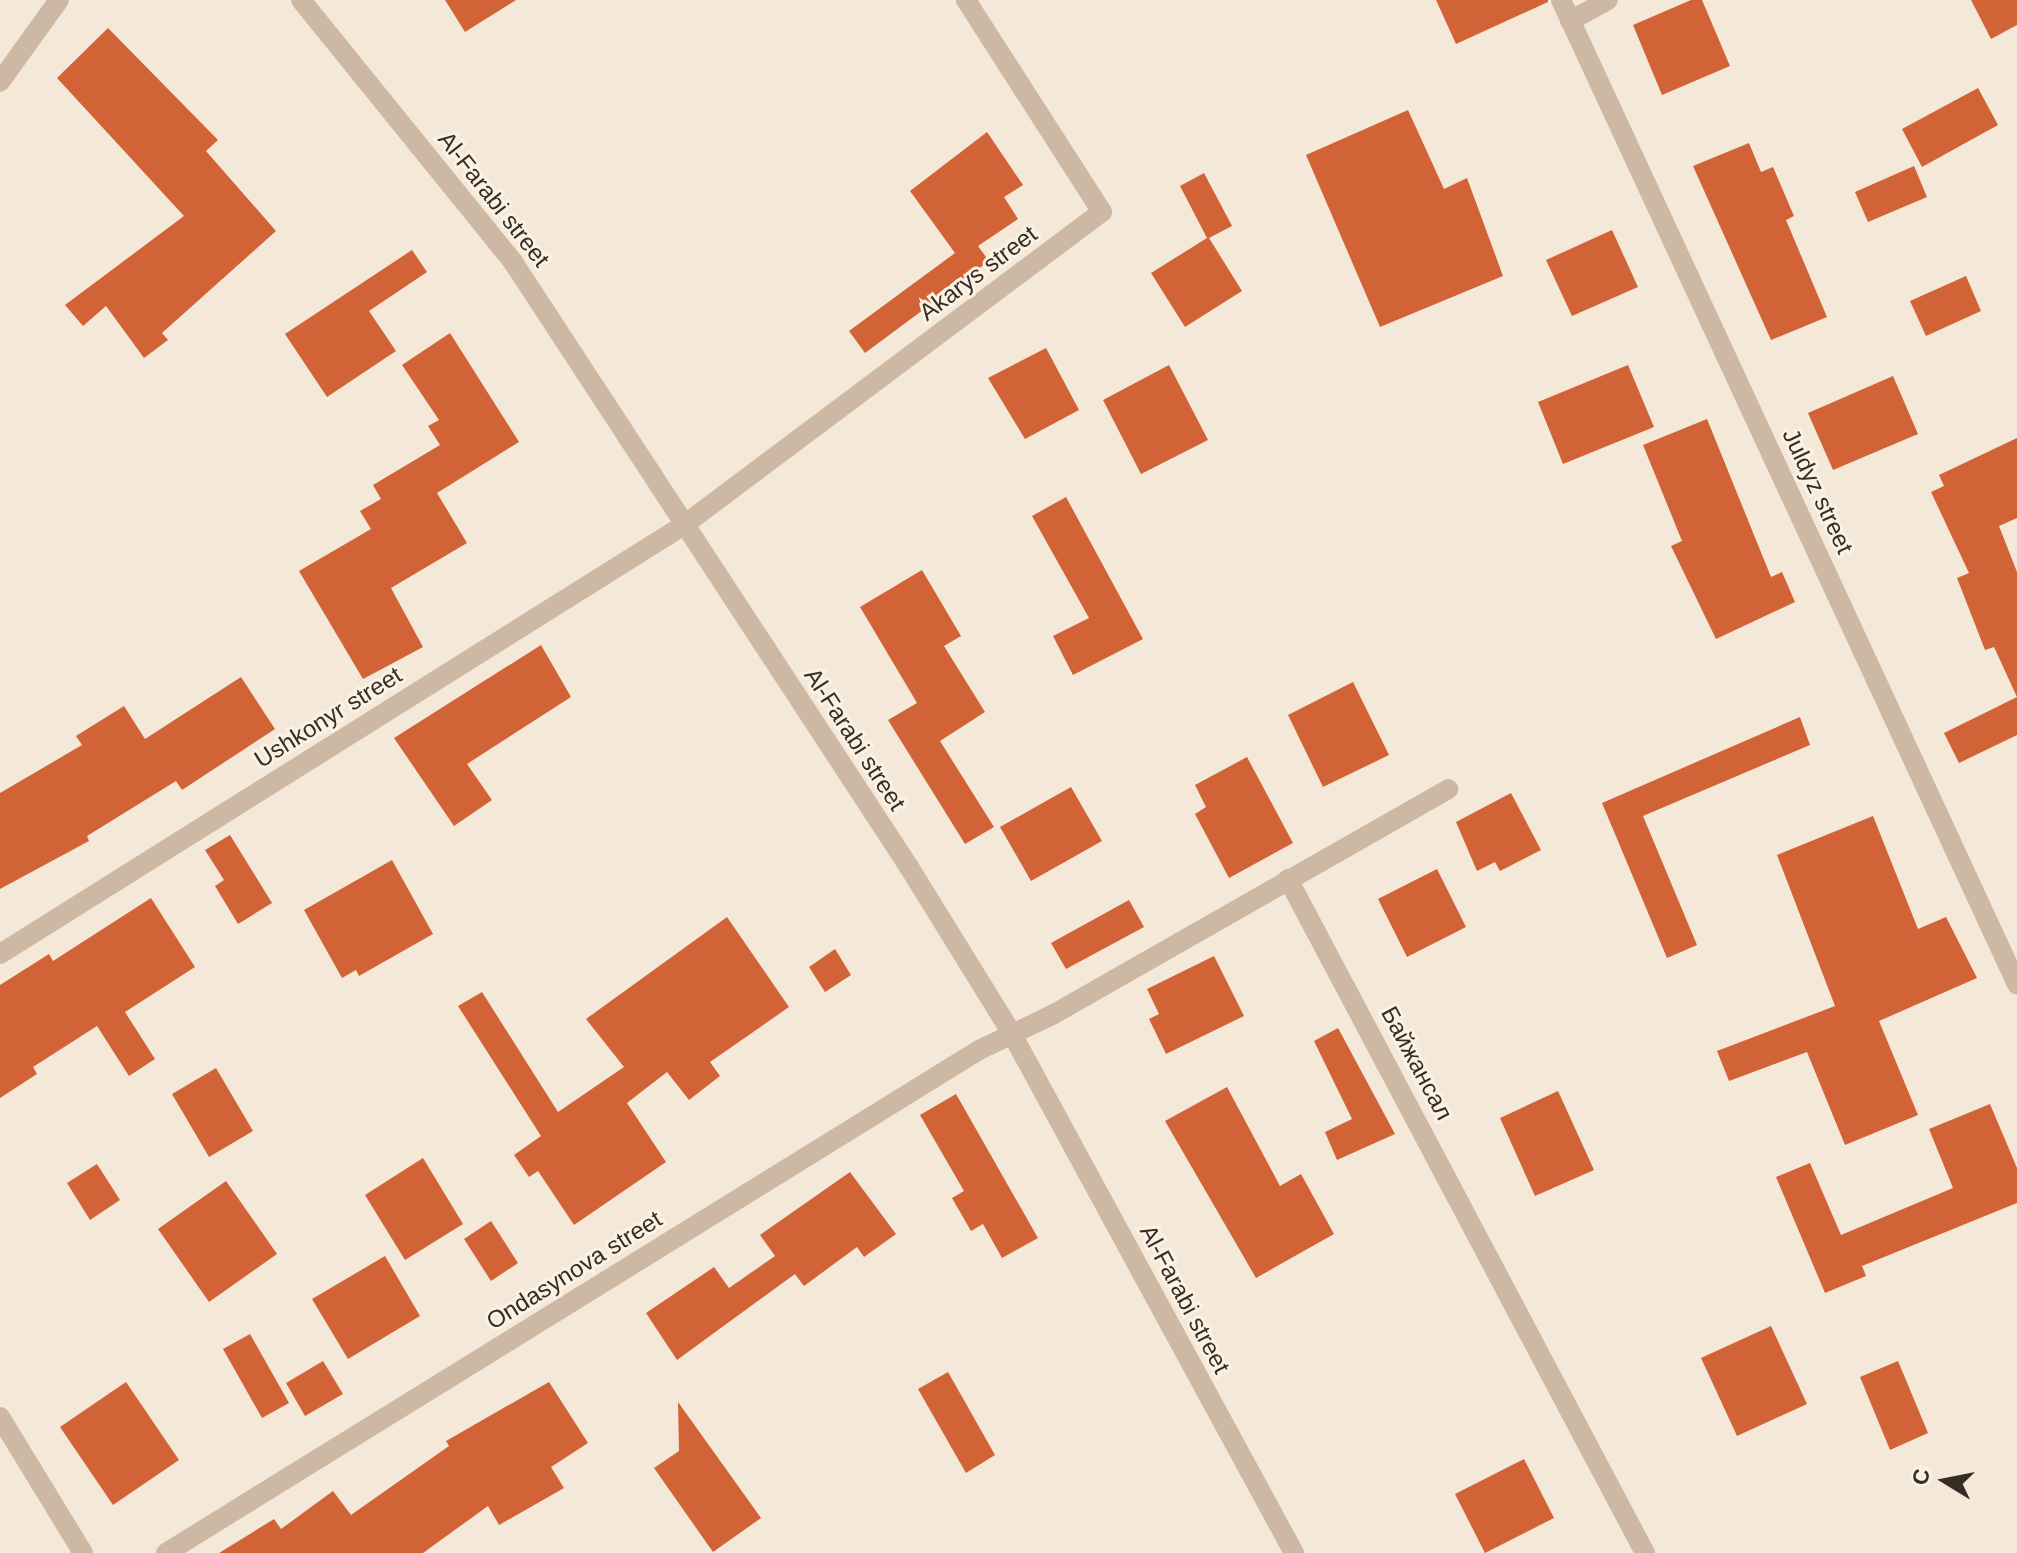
<!DOCTYPE html>
<meta charset="utf-8">
<style>
body{margin:0}
#map{position:relative;width:2017px;height:1553px;overflow:hidden;background:#f4e8d8;font-family:Arial,sans-serif}
div>[style]{position:absolute}
.building>*{inset:0;background:#d26337}
.minor>*{height:20px;margin:-10px;padding:0 10px;transform-origin:10px;border-radius:10px;background:#cdb8a3}
span{translate:-50% -50%;white-space:nowrap;text-align:center;line-height:1.15;-webkit-text-stroke:6px #fbf2e4;paint-order:stroke}
.street-label{font-size:24px;color:#372c26}
.north{position:absolute;left:1905px;top:1441px;width:80px;height:80px;-webkit-text-stroke:6px #fbf2e4;paint-order:stroke;rotate:280deg;font-size:22px;font-weight:700;line-height:32px;text-align:center;color:#372c26}
.north::after{content:'';display:block;margin:auto;width:28px;height:36px;background:#372c26;clip-path:polygon(50% 0,100% 100%,50% 72%,0 100%)}
</style>
<div id="map">
<div class="building">
<div style="clip-path:polygon(445px 0,516px 0,465px 32px)"></div>
<div style="clip-path:polygon(1436px 0,1548px 0,1548px 2px,1456px 44px)"></div>
<div style="clip-path:polygon(1691px 0,1702px 0,1730px 66px,1662px 95px,1633px 25px)"></div>
<div style="clip-path:polygon(1971px 0,2017px 0,2017px 25px,1991px 39px)"></div>
<div style="clip-path:polygon(108px 28px,218px 140px,206px 151px,276px 231px,162px 333px,168px 340px,144px 358px,106px 306px,83px 326px,65px 305px,184px 216px,57px 78px)"></div>
<div style="clip-path:polygon(1978px 88px,1998px 125px,1922px 167px,1902px 129px)"></div>
<div style="clip-path:polygon(1408px 110px,1444px 189px,1467px 178px,1503px 276px,1380px 327px,1306px 155px)"></div>
<div style="clip-path:polygon(987px 132px,1023px 185px,1004px 197px,1018px 219px,978px 246px,989px 261px,865px 353px,849px 331px,955px 253px,910px 191px)"></div>
<div style="clip-path:polygon(1749px 143px,1761px 172px,1773px 167px,1794px 216px,1786px 220px,1827px 317px,1771px 340px,1693px 166px)"></div>
<div style="clip-path:polygon(1914px 166px,1927px 197px,1868px 222px,1855px 192px)"></div>
<div style="clip-path:polygon(1204px 173px,1232px 226px,1209px 238px,1242px 291px,1185px 327px,1151px 273px,1207px 238px,1180px 186px)"></div>
<div style="clip-path:polygon(1612px 230px,1638px 287px,1572px 316px,1546px 260px)"></div>
<div style="clip-path:polygon(412px 250px,427px 272px,369px 311px,396px 351px,327px 397px,285px 334px)"></div>
<div style="clip-path:polygon(1966px 276px,1981px 311px,1926px 336px,1910px 301px)"></div>
<div style="clip-path:polygon(450px 333px,519px 442px,437px 493px,467px 543px,391px 588px,423px 647px,363px 679px,299px 571px,371px 529px,360px 511px,381px 499px,373px 485px,440px 445px,428px 426px,439px 420px,402px 365px)"></div>
<div style="clip-path:polygon(1046px 348px,1079px 410px,1025px 439px,988px 378px)"></div>
<div style="clip-path:polygon(1169px 365px,1208px 440px,1141px 474px,1103px 400px)"></div>
<div style="clip-path:polygon(1628px 365px,1654px 427px,1563px 464px,1538px 402px)"></div>
<div style="clip-path:polygon(1893px 376px,1918px 434px,1833px 470px,1808px 413px)"></div>
<div style="clip-path:polygon(1707px 419px,1771px 577px,1782px 572px,1795px 602px,1716px 639px,1671px 546px,1682px 541px,1643px 445px)"></div>
<div style="clip-path:polygon(2017px 438px,2017px 518px,1999px 526px,2017px 572px,2017px 735px,1959px 763px,1944px 733px,2017px 697px,1994px 647px,1985px 650px,1957px 578px,1969px 573px,1931px 492px,1944px 486px,1939px 475px)"></div>
<div style="clip-path:polygon(1066px 497px,1143px 639px,1073px 675px,1053px 636px,1089px 618px,1032px 516px)"></div>
<div style="clip-path:polygon(922px 570px,961px 636px,944px 646px,985px 712px,940px 741px,994px 827px,965px 844px,888px 720px,917px 703px,860px 607px)"></div>
<div style="clip-path:polygon(541px 645px,571px 697px,467px 764px,492px 800px,454px 826px,394px 738px)"></div>
<div style="clip-path:polygon(241px 677px,275px 729px,182px 790px,176px 781px,87px 836px,89px 841px,0 889px,0 793px,82px 745px,76px 736px,124px 706px,145px 739px)"></div>
<div style="clip-path:polygon(1353px 682px,1389px 755px,1323px 787px,1288px 715px)"></div>
<div style="clip-path:polygon(1800px 717px,1810px 745px,1643px 816px,1697px 945px,1667px 958px,1602px 803px)"></div>
<div style="clip-path:polygon(1247px 757px,1293px 843px,1229px 878px,1195px 814px,1206px 807px,1195px 785px)"></div>
<div style="clip-path:polygon(1071px 787px,1102px 841px,1031px 881px,1000px 827px)"></div>
<div style="clip-path:polygon(1511px 793px,1541px 850px,1500px 871px,1495px 862px,1477px 871px,1456px 822px)"></div>
<div style="clip-path:polygon(1873px 816px,1918px 929px,1946px 917px,1977px 978px,1879px 1021px,1918px 1115px,1845px 1145px,1807px 1052px,1729px 1081px,1717px 1051px,1835px 1006px,1777px 855px)"></div>
<div style="clip-path:polygon(230px 835px,272px 903px,238px 924px,215px 886px,224px 880px,205px 850px)"></div>
<div style="clip-path:polygon(392px 860px,433px 934px,359px 976px,356px 970px,342px 978px,304px 910px)"></div>
<div style="clip-path:polygon(1437px 869px,1466px 927px,1407px 957px,1378px 899px)"></div>
<div style="clip-path:polygon(151px 898px,195px 967px,125px 1012px,155px 1059px,129px 1076px,97px 1026px,33px 1067px,37px 1074px,0 1098px,0 985px,49px 954px,53px 961px)"></div>
<div style="clip-path:polygon(1129px 900px,1144px 927px,1066px 969px,1051px 943px)"></div>
<div style="clip-path:polygon(727px 917px,789px 1007px,710px 1062px,720px 1076px,689px 1100px,667px 1072px,627px 1103px,666px 1162px,574px 1225px,538px 1171px,529px 1177px,514px 1155px,541px 1136px,458px 1006px,482px 992px,558px 1112px,624px 1067px,586px 1019px)"></div>
<div style="clip-path:polygon(835px 949px,851px 975px,825px 992px,809px 967px)"></div>
<div style="clip-path:polygon(1214px 956px,1244px 1016px,1166px 1054px,1149px 1019px,1159px 1014px,1147px 989px)"></div>
<div style="clip-path:polygon(1338px 1028px,1395px 1134px,1337px 1160px,1325px 1132px,1352px 1119px,1314px 1041px)"></div>
<div style="clip-path:polygon(216px 1068px,253px 1131px,209px 1157px,172px 1094px)"></div>
<div style="clip-path:polygon(1227px 1087px,1280px 1186px,1301px 1174px,1334px 1234px,1256px 1278px,1165px 1121px)"></div>
<div style="clip-path:polygon(1558px 1091px,1594px 1170px,1535px 1196px,1500px 1118px)"></div>
<div style="clip-path:polygon(956px 1094px,1038px 1238px,1002px 1258px,983px 1224px,971px 1231px,952px 1198px,964px 1191px,920px 1115px)"></div>
<div style="clip-path:polygon(1990px 1104px,2017px 1168px,2017px 1203px,1862px 1266px,1866px 1276px,1825px 1293px,1776px 1177px,1810px 1163px,1841px 1235px,1953px 1188px,1929px 1129px)"></div>
<div style="clip-path:polygon(423px 1158px,463px 1224px,405px 1260px,365px 1195px)"></div>
<div style="clip-path:polygon(97px 1164px,120px 1200px,90px 1220px,67px 1183px)"></div>
<div style="clip-path:polygon(850px 1172px,896px 1234px,864px 1257px,857px 1247px,804px 1286px,795px 1274px,677px 1360px,646px 1313px,714px 1267px,729px 1288px,775px 1256px,760px 1235px)"></div>
<div style="clip-path:polygon(226px 1181px,277px 1254px,209px 1302px,158px 1229px)"></div>
<div style="clip-path:polygon(491px 1221px,518px 1263px,491px 1281px,464px 1239px)"></div>
<div style="clip-path:polygon(385px 1256px,420px 1316px,348px 1359px,312px 1299px)"></div>
<div style="clip-path:polygon(1771px 1326px,1807px 1404px,1737px 1436px,1701px 1358px)"></div>
<div style="clip-path:polygon(250px 1334px,289px 1403px,262px 1418px,223px 1349px)"></div>
<div style="clip-path:polygon(323px 1361px,343px 1394px,305px 1416px,286px 1383px)"></div>
<div style="clip-path:polygon(1898px 1361px,1928px 1433px,1890px 1450px,1860px 1377px)"></div>
<div style="clip-path:polygon(948px 1372px,995px 1455px,966px 1473px,918px 1389px)"></div>
<div style="clip-path:polygon(126px 1382px,179px 1460px,113px 1505px,60px 1427px)"></div>
<div style="clip-path:polygon(549px 1382px,588px 1443px,551px 1467px,564px 1488px,499px 1525px,488px 1506px,423px 1553px,219px 1553px,274px 1519px,281px 1529px,333px 1491px,351px 1515px,449px 1446px,446px 1441px)"></div>
<div style="clip-path:polygon(678px 1402px,761px 1518px,713px 1552px,654px 1468px,679px 1451px)"></div>
<div style="clip-path:polygon(1524px 1459px,1554px 1518px,1485px 1553px,1455px 1494px)"></div>
</div>
<div class="minor">
<div style="left:301px;top:0;width:337px;rotate:51deg"></div>
<div style="left:513px;top:262px;width:723px;rotate:56.79deg"></div>
<div style="left:909px;top:867px;width:196px;rotate:58.3deg"></div>
<div style="left:1012px;top:1034px;width:591px;rotate:61.48deg"></div>
<div style="left:1561px;top:0;width:1085px;rotate:65.14deg"></div>
<div style="left:1570px;top:21px;width:43px;rotate:-28.9deg"></div>
<div style="left:0;top:82px;width:101px;rotate:-54.3deg"></div>
<div style="left:1288px;top:879px;width:763px;rotate:62.09deg"></div>
<div style="left:0;top:954px;width:807px;rotate:-32.1deg"></div>
<div style="left:684px;top:525px;width:522px;rotate:-36.83deg"></div>
<div style="left:1102px;top:212px;width:252px;rotate:-122.7deg"></div>
<div style="left:0;top:1417px;width:159px;rotate:58.6deg"></div>
<div style="left:166px;top:1553px;width:956px;rotate:-31.74deg"></div>
<div style="left:979px;top:1050px;width:83px;rotate:-25.6deg"></div>
<div style="left:1054px;top:1014px;width:454px;rotate:-29.7deg"></div>
</div>
<div class="street-label">
<span style="left:494px;top:199px;rotate:52deg">Al-Farabi street</span>
<span style="left:978px;top:273px;rotate:-37deg">Akarys street</span>
<span style="left:1818px;top:491px;rotate:65deg">Juldyz street</span>
<span style="left:328px;top:717px;rotate:-32deg">Ushkonyr street</span>
<span style="left:855px;top:739px;rotate:57deg">Al-Farabi street</span>
<span style="left:1417px;top:1063px;rotate:62deg">Байжансал</span>
<span style="left:574px;top:1270px;rotate:-32deg">Ondasynova street</span>
<span style="left:1185px;top:1299px;rotate:62deg">Al-Farabi street</span>
</div>
<div class="north">С</div>
</div>
